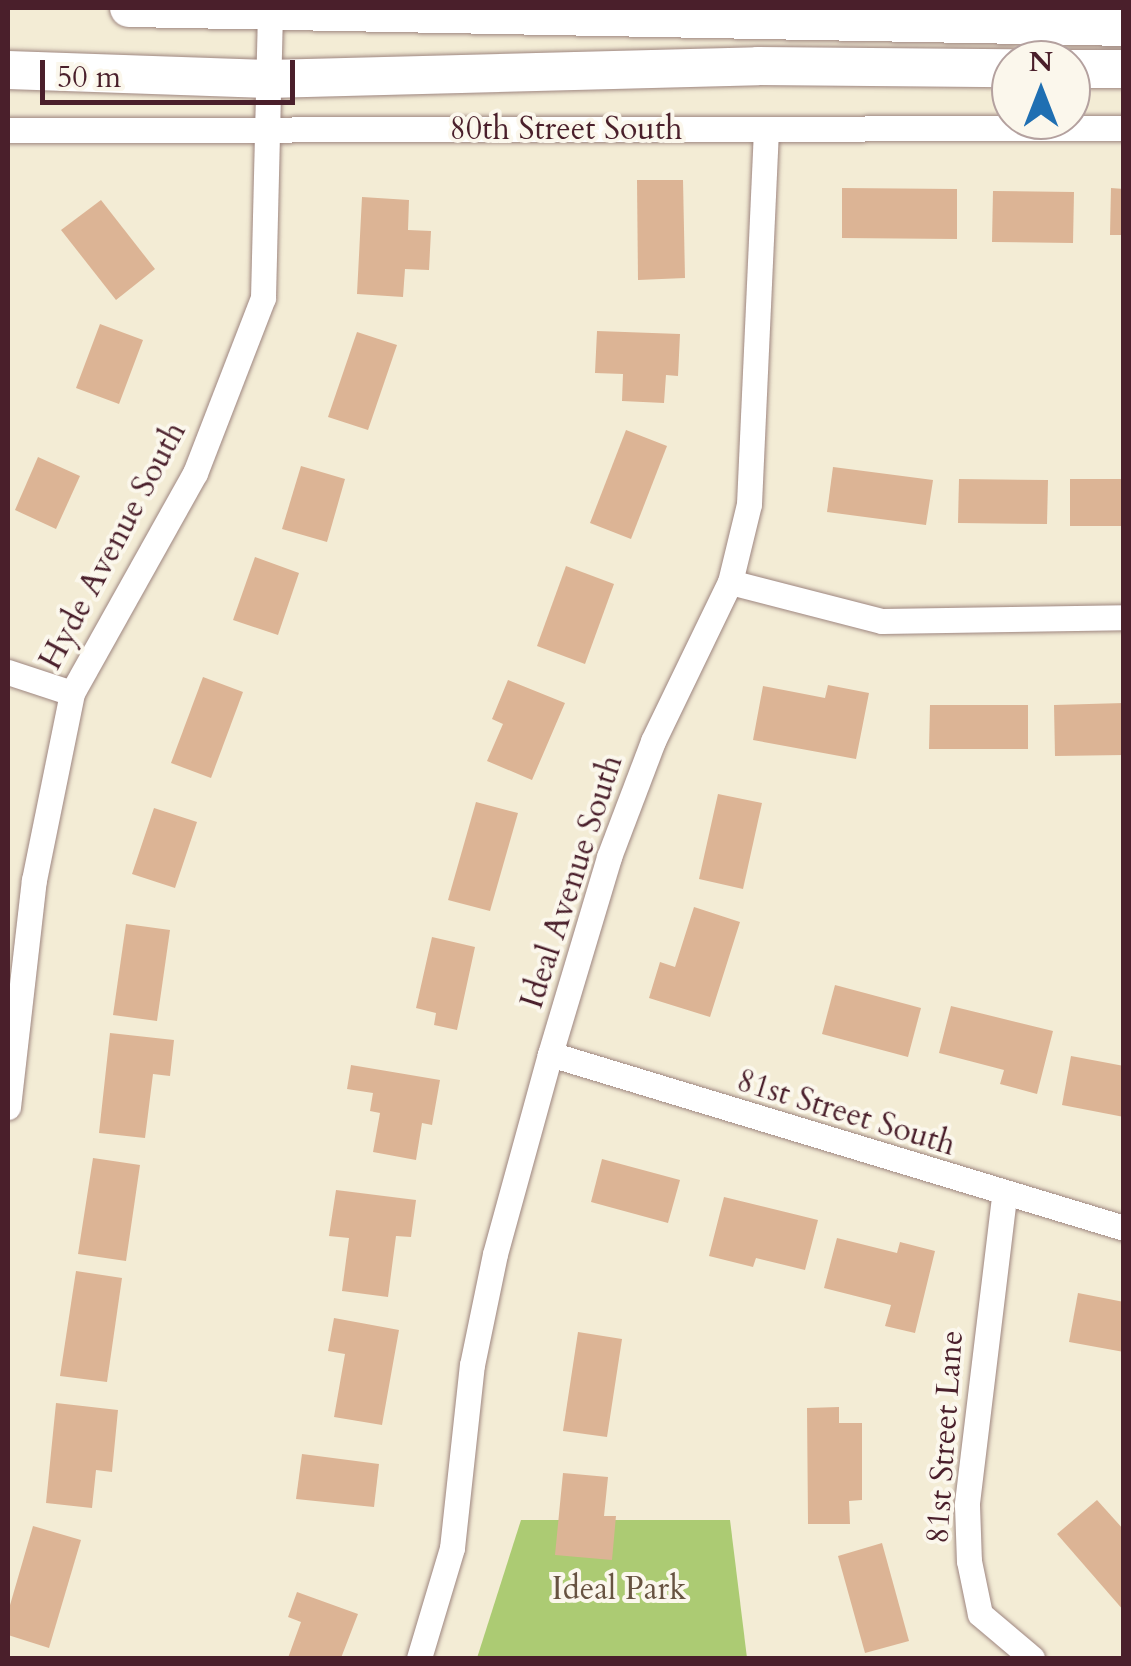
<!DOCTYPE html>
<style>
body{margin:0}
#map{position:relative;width:1131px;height:1666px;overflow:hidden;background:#f3ecd5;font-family:Cardo,serif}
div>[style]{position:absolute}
.green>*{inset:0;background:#accb73}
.building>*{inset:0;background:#dcb495}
.roads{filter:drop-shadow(0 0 2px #9e8680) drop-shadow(0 0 2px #9e8680)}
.minor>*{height:25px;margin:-12.5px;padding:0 12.5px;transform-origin:12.5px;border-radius:12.5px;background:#fff}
.secondary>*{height:38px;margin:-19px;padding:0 19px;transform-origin:19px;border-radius:19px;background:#fff}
span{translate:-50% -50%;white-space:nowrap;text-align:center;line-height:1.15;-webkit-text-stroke:8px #fbf7ec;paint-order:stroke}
.street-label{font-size:32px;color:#4a1f2b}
.park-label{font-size:32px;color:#675341}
.frame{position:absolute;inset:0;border:10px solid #4a1f2b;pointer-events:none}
.north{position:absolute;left:991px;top:40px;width:100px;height:100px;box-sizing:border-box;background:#fbf7ec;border:2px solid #b4a19f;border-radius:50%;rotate:0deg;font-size:28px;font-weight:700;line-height:40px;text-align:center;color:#4a1f2b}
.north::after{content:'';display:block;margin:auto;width:35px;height:45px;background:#1f6fb2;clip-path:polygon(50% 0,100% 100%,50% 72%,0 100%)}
.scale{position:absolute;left:40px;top:60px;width:255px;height:45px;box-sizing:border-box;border:5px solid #4a1f2b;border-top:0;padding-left:12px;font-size:30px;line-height:35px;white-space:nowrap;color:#4a1f2b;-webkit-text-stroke:8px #fbf7ec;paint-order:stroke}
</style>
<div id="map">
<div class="green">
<div style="clip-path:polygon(521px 1520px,730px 1520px,747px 1658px,477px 1658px)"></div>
</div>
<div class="building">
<div style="clip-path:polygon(637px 180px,683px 180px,685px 278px,638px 280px)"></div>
<div style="clip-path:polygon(842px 188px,957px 189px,957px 239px,842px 238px)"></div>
<div style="clip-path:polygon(1111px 188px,1124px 189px,1124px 235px,1110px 235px)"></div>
<div style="clip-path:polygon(993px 191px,1074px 192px,1073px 243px,992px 242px)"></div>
<div style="clip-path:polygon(362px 197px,409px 200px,408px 230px,431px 231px,429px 270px,405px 269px,403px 297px,357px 294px)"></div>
<div style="clip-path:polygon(101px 200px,155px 269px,116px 300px,61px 230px)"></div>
<div style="clip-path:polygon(100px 324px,143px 340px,119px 404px,76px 388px)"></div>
<div style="clip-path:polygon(597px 331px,680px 334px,678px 376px,666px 375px,664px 403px,622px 401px,623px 374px,595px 373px)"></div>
<div style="clip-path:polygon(357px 332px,397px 345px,368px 430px,328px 417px)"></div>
<div style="clip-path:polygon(626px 430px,667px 446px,631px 539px,590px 523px)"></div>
<div style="clip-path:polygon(38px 457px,80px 476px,56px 529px,15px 510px)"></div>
<div style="clip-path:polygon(301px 466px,345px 479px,327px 542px,282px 529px)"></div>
<div style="clip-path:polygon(833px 467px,933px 480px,926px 525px,827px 512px)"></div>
<div style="clip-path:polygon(959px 479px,1048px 480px,1047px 524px,958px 523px)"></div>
<div style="clip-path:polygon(1070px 479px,1124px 479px,1124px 526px,1070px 526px)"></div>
<div style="clip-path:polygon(255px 557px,299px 573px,278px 635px,233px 620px)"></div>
<div style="clip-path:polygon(566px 566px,614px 584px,585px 664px,537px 646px)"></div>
<div style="clip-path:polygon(203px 677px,243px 692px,211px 778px,171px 763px)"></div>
<div style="clip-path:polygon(508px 680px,565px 703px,532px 780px,487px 761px,503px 724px,492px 719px)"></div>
<div style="clip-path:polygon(828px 685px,869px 693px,856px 759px,753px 740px,763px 686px,825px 698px)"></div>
<div style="clip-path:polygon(1124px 703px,1124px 755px,1055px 756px,1054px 705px)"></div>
<div style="clip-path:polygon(930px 705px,1028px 705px,1028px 749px,929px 749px)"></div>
<div style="clip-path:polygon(718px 794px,762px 803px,743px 889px,699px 879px)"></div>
<div style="clip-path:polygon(476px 802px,518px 813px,490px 911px,448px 900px)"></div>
<div style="clip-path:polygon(154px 808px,197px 822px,175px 888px,132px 874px)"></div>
<div style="clip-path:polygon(694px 907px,740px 922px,710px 1017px,649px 998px,660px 962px,675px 967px)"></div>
<div style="clip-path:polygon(126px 924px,170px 930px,157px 1021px,113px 1015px)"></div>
<div style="clip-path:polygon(432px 937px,475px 947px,457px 1030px,434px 1025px,436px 1013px,416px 1008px)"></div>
<div style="clip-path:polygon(835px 985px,921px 1008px,908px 1057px,822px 1034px)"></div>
<div style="clip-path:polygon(951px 1006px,1053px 1031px,1037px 1094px,1000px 1084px,1004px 1070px,939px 1053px)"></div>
<div style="clip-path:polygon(110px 1033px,174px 1040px,170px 1076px,153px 1074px,145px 1138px,99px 1133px)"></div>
<div style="clip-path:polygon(1071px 1056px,1124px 1066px,1124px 1117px,1062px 1105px)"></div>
<div style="clip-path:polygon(351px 1065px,440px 1080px,432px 1125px,422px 1123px,416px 1160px,373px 1152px,380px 1113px,370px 1111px,373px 1093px,347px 1089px)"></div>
<div style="clip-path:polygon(93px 1158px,140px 1165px,126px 1261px,78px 1254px)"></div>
<div style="clip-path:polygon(602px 1159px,680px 1180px,668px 1223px,591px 1202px)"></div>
<div style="clip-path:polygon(336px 1190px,416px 1200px,411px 1237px,396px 1236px,388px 1297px,342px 1291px,349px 1238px,329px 1236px)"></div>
<div style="clip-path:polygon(724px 1197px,818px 1220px,805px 1270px,756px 1258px,753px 1267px,709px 1256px)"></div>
<div style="clip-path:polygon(837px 1238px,897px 1253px,900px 1242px,935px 1251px,915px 1333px,885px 1326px,891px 1305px,824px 1288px)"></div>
<div style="clip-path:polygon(76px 1271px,122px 1278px,107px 1382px,60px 1376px)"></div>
<div style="clip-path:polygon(1078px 1293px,1124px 1302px,1124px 1352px,1069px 1342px)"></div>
<div style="clip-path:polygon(334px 1318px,399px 1330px,382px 1425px,334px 1417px,345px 1354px,328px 1351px)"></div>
<div style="clip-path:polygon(578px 1332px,622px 1339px,607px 1437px,563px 1431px)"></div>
<div style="clip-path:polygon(56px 1403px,118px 1410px,112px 1472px,96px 1470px,92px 1508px,46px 1503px)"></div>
<div style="clip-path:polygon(839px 1407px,839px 1423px,862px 1423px,862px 1500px,849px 1501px,850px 1524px,808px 1524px,807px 1408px)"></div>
<div style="clip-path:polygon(302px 1454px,379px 1464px,374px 1507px,296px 1499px)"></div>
<div style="clip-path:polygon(563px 1473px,608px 1477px,604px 1516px,616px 1516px,612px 1560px,555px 1555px)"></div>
<div style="clip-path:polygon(1097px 1500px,1124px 1530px,1124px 1611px,1057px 1534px)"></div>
<div style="clip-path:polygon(33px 1526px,81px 1540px,49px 1648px,8px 1635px,8px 1612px)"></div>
<div style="clip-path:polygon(882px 1543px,909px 1641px,865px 1653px,838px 1556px)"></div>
<div style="clip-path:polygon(297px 1592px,358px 1614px,341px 1658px,288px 1658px,301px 1622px,288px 1617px)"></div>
</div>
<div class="roads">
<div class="minor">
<div style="left:8px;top:130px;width:1116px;rotate:-0.1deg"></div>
<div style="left:730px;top:582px;width:157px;rotate:14.4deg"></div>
<div style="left:882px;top:621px;width:242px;rotate:-0.9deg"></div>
<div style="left:8px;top:672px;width:67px;rotate:18.2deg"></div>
<div style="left:550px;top:1054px;width:600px;rotate:16.86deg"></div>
<div style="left:8px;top:1107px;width:228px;rotate:-83.5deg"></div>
<div style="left:34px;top:880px;width:191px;rotate:-78.5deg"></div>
<div style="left:72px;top:693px;width:252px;rotate:-60.8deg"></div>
<div style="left:195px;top:473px;width:188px;rotate:-68.8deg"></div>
<div style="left:263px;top:298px;width:288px;rotate:-88.6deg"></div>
<div style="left:1004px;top:1197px;width:310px;rotate:96.9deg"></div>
<div style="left:967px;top:1505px;width:56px;rotate:88deg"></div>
<div style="left:969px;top:1561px;width:54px;rotate:78.3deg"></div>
<div style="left:980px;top:1614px;width:68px;rotate:40.2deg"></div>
<div style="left:419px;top:1658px;width:115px;rotate:-73.3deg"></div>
<div style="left:452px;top:1548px;width:184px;rotate:-83.8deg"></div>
<div style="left:472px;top:1365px;width:113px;rotate:-78.3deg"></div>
<div style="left:495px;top:1254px;width:207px;rotate:-74.6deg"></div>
<div style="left:550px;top:1054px;width:206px;rotate:-73.3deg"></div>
<div style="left:609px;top:857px;width:124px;rotate:-69.2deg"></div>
<div style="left:653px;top:741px;width:177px;rotate:-64.2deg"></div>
<div style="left:730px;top:582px;width:80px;rotate:-76.3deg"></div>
<div style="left:749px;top:504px;width:375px;rotate:-87.4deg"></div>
</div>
<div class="secondary">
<div style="left:129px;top:8px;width:995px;rotate:1.09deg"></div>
<div style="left:1071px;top:69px;width:53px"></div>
<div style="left:8px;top:70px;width:260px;rotate:2deg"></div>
<div style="left:268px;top:79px;width:490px;rotate:-1.5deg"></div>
<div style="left:758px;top:66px;width:253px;rotate:0.5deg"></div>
</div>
</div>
<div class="street-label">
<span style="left:566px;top:129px">80th Street South</span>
<span style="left:113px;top:546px;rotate:-62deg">Hyde Avenue South</span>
<span style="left:572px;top:882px;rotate:-72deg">Ideal Avenue South</span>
<span style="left:846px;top:1113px;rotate:17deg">81st Street South</span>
<span style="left:945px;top:1437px;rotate:-86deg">81st Street Lane</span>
</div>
<div class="park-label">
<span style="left:619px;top:1589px">Ideal Park</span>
</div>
<div class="frame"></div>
<div class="north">N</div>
<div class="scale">50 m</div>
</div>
